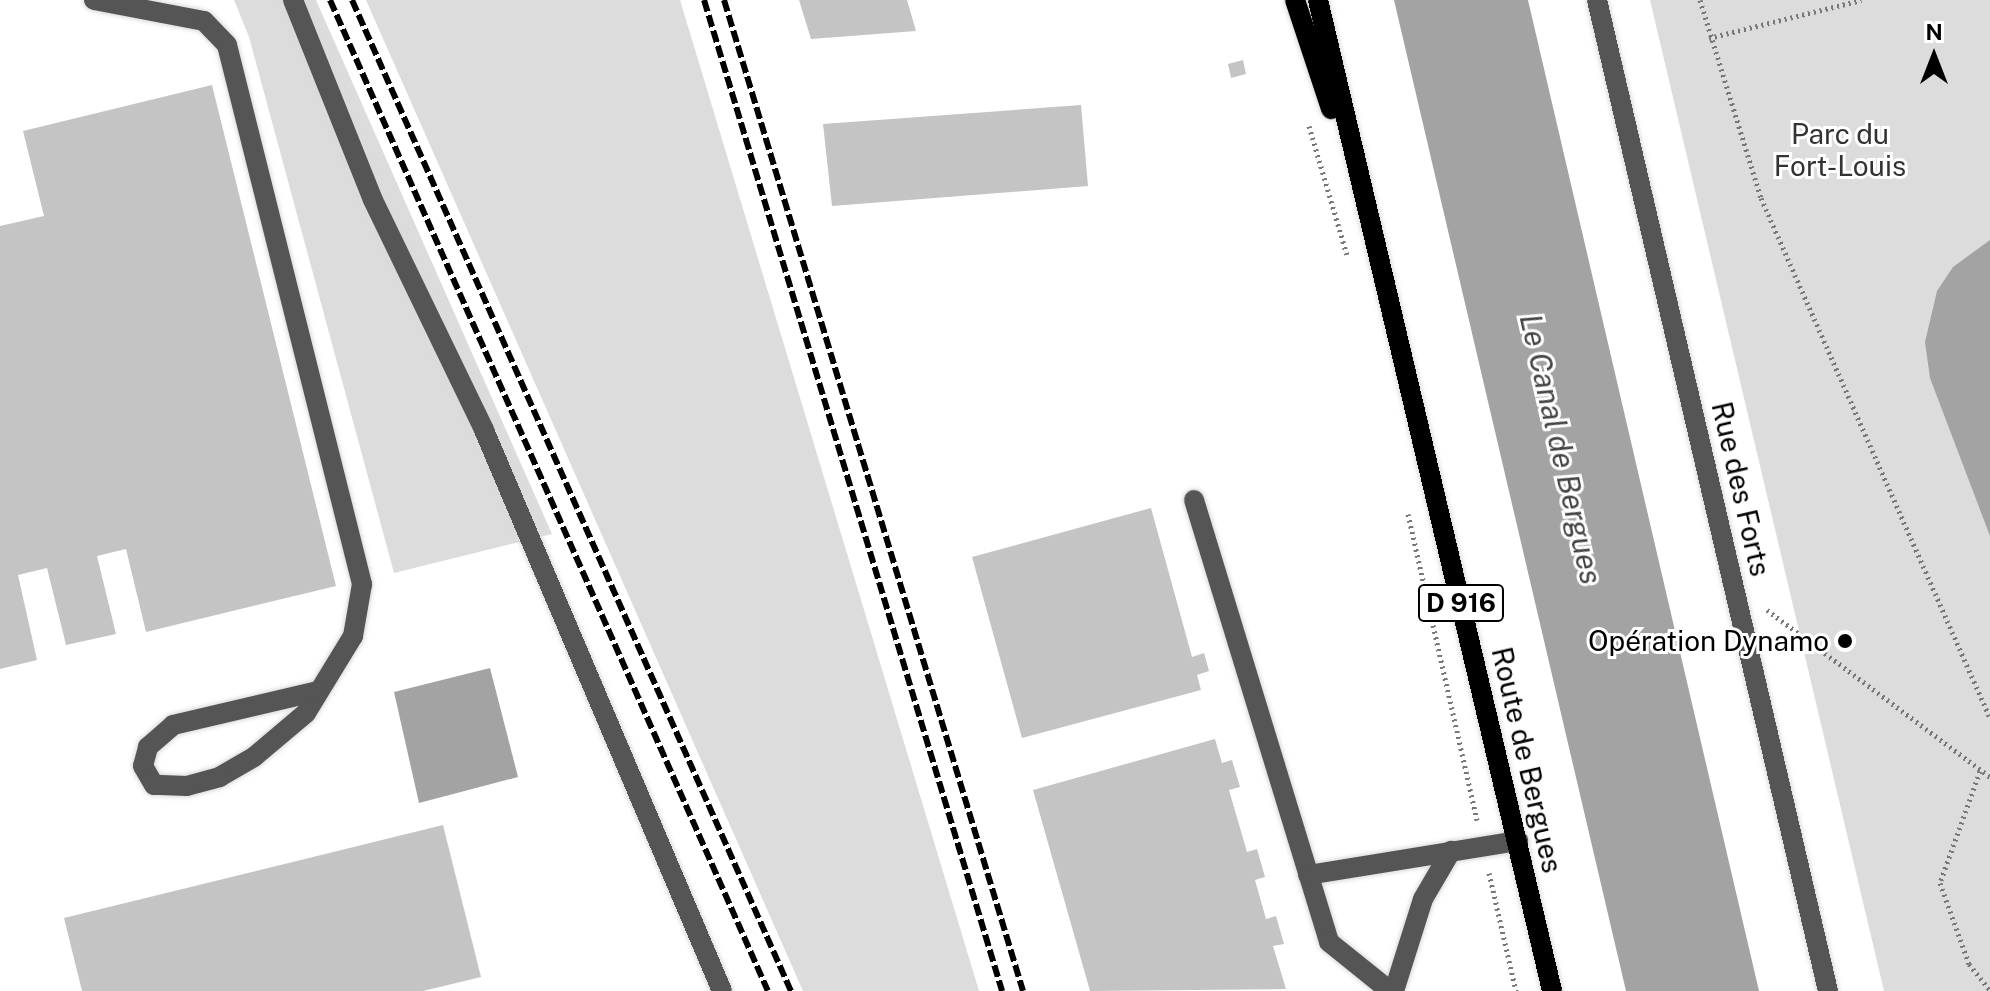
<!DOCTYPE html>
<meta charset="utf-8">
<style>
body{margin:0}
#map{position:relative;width:1990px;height:991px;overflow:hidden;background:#fff;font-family:"Public Sans",sans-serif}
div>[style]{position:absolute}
.green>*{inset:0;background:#dcdcdc}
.water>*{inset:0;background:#a3a3a3}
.building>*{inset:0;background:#c4c4c4}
.path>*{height:5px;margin-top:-2.5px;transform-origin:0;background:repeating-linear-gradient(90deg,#777 0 2px,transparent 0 6px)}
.roads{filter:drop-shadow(0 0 2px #dbdbdb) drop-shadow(0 0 2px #dbdbdb)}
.minor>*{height:20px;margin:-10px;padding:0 10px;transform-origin:10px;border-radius:10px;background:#555}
.major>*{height:20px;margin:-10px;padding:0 10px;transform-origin:10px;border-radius:10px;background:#000}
.rail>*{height:6px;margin-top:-3px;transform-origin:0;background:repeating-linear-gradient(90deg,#000 0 12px,transparent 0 16px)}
.dots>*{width:22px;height:22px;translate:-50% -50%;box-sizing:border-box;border:4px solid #fff;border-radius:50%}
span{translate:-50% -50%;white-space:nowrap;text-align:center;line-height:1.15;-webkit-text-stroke:6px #fff;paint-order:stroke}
.shield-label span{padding:2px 6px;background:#fff;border:2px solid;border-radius:6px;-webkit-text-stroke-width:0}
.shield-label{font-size:26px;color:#000;font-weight:700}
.park-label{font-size:28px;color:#333}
.street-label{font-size:28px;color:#000}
.poi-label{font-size:28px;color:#000}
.right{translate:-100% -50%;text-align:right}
.water-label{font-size:30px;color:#444;font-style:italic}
.north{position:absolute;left:1894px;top:16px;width:80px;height:80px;-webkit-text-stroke:6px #fff;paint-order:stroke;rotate:0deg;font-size:22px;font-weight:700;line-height:32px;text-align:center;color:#000}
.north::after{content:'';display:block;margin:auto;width:28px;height:36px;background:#000;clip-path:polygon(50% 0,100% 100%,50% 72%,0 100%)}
</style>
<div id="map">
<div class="green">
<div style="clip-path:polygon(234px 0,316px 0,552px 534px,394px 573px,249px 37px)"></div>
<div style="clip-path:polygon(366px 0,680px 0,979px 991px,803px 991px)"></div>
<div style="clip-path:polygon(1650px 0,1990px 0,1990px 991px,1884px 991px)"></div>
</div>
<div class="water">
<div style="clip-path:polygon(1394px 0,1528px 0,1759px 991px,1626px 991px)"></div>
<div style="clip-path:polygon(1990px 240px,1990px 536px,1930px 378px,1925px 342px,1937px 291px,1953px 267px)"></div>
<div style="clip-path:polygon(490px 668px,518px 777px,419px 803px,394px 692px)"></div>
</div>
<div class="building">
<div style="clip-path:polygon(799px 0,907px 0,916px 31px,811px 39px)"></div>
<div style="clip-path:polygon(1243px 60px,1246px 74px,1231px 78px,1228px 64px)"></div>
<div style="clip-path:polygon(212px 85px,336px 586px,146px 632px,126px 549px,97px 556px,116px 634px,66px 645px,47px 568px,18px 575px,37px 660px,0 669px,0 226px,44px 216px,23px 131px)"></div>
<div style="clip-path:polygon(1081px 105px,1088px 186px,832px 206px,823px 124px)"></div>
<div style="clip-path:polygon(1151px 508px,1192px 657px,1204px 653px,1209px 671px,1197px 675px,1201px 690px,1022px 738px,972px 557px)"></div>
<div style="clip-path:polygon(1215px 739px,1222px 763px,1232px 760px,1240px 787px,1229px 790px,1247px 852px,1257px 849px,1265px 877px,1255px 880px,1266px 919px,1276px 916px,1284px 944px,1273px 946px,1286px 989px,1090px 991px,1033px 790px)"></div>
<div style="clip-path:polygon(443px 825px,481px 977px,423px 991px,82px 991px,64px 918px)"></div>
</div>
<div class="path">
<div style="left:1700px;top:0;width:207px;rotate:72.9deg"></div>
<div style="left:1761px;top:198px;width:568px;rotate:66.23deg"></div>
<div style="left:1709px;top:38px;width:157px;rotate:-14deg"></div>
<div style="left:1309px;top:126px;width:134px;rotate:73.6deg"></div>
<div style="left:1408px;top:514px;width:314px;rotate:77.3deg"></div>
<div style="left:1767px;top:610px;width:279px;rotate:36.8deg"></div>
<div style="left:1980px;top:771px;width:119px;rotate:109.7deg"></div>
<div style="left:1940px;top:883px;width:86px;rotate:70.3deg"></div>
<div style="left:1969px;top:964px;width:33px;rotate:51deg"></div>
<div style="left:1489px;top:873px;width:121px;rotate:77.1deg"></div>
</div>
<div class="roads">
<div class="minor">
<div style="left:94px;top:0;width:112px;rotate:10.8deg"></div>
<div style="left:204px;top:21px;width:33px;rotate:46deg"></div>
<div style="left:227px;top:45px;width:556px;rotate:75.94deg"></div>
<div style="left:362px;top:584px;width:53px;rotate:99.8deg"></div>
<div style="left:353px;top:636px;width:90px;rotate:121.4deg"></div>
<div style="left:306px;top:713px;width:68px;rotate:139.8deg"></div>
<div style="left:254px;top:757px;width:39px;rotate:150deg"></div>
<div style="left:220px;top:777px;width:34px;rotate:165deg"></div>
<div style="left:187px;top:786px;width:33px;rotate:-178deg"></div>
<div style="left:154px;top:785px;width:22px;rotate:-120deg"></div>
<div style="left:143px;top:766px;width:20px;rotate:-75deg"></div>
<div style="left:148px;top:747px;width:33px;rotate:-41deg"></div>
<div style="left:173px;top:725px;width:149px;rotate:-13.2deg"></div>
<div style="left:293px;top:0;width:215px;rotate:68.2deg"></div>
<div style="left:373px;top:200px;width:255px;rotate:64.2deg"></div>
<div style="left:484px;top:430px;width:609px;rotate:67.01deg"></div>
<div style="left:1597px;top:0;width:1018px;rotate:76.88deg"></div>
<div style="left:1194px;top:500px;width:462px;rotate:73deg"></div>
<div style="left:1329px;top:942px;width:78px;rotate:38.8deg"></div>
<div style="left:1308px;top:875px;width:213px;rotate:-9.2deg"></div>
<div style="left:1394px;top:991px;width:96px;rotate:-72.5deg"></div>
<div style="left:1423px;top:899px;width:56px;rotate:-59.7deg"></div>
</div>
<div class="major">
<div style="left:1295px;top:0;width:115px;rotate:71.7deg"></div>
<div style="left:1318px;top:0;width:1018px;rotate:76.71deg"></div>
</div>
</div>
<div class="rail">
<div style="left:330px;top:0;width:1083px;rotate:66.16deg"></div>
<div style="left:352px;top:0;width:1084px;rotate:66.11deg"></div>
<div style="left:704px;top:0;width:1035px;rotate:73.26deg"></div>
<div style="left:724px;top:0;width:1035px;rotate:73.21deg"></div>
</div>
<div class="dots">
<div style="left:1845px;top:641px;background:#000"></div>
</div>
<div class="shield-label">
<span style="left:1461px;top:603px">D 916</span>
</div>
<div class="park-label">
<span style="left:1840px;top:150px">Parc du<br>Fort-Louis</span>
</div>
<div class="street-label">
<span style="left:1741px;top:489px;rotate:77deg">Rue des Forts</span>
<span style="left:1527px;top:760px;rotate:77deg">Route de Bergues</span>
</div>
<div class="poi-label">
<span class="right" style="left:1829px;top:641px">Opération Dynamo</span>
</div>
<div class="water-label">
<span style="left:1561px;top:449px;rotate:77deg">Le Canal de Bergues</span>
</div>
<div class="north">N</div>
</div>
